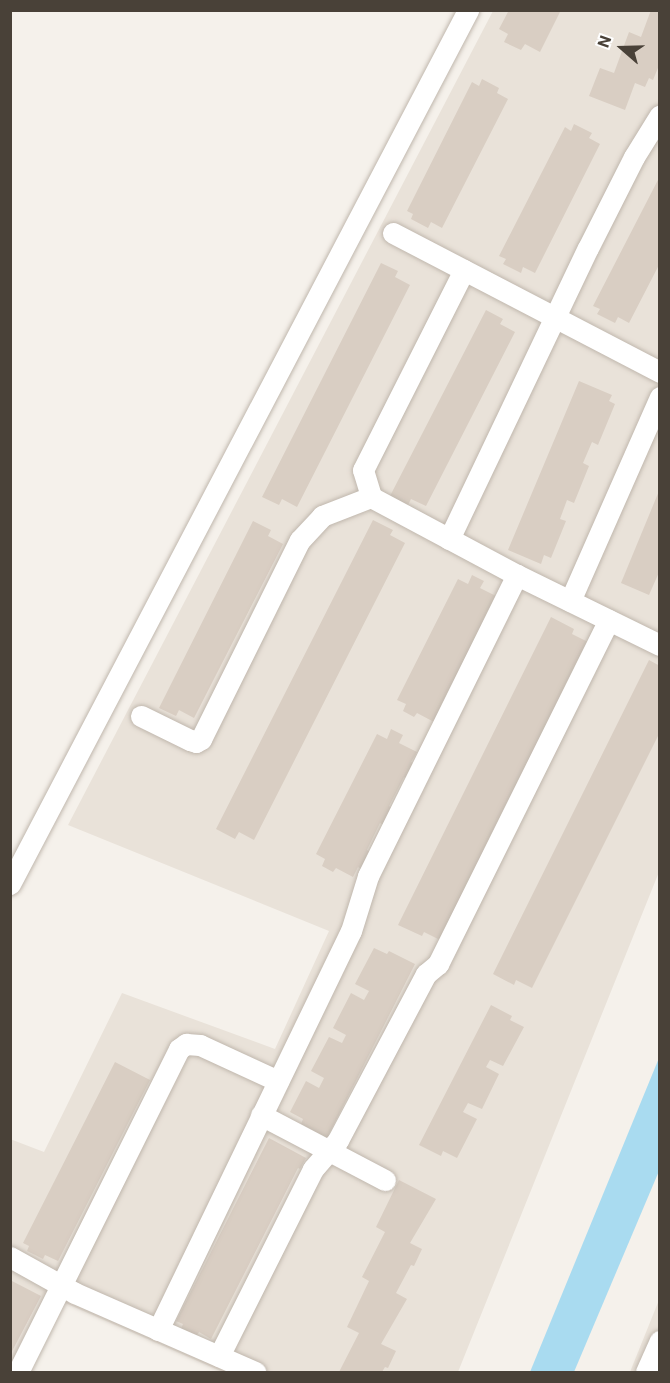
<!DOCTYPE html>
<style>
body{margin:0}
#map{position:relative;width:670px;height:1383px;overflow:hidden;background:#f5f1eb;font-family:Roboto,sans-serif}
div>[style]{position:absolute}
.residential>*{inset:0;background:#e9e2d9}
.water>*{inset:0;background:#a9dbf0}
.building>*{inset:0;background:#d9cec3}
.roads{filter:drop-shadow(0 0 2px #c0b7ad) drop-shadow(0 0 2px #c0b7ad)}
.minor>*{height:21px;margin:-10.5px;padding:0 10.5px;transform-origin:10.5px;border-radius:10.5px;background:#fff}
span{translate:-50% -50%;white-space:nowrap;text-align:center;line-height:1.15;-webkit-text-stroke:6px #fff;paint-order:stroke}
.frame{position:absolute;inset:0;border:12px solid #494138;pointer-events:none}
.north{position:absolute;left:592px;top:18px;width:60px;height:60px;-webkit-text-stroke:4px #fff;paint-order:stroke;rotate:290deg;font-size:16px;font-weight:700;line-height:24px;text-align:center;color:#494138}
.north::after{content:'';display:block;margin:auto;width:21px;height:27px;background:#494138;clip-path:polygon(50% 0,100% 100%,50% 72%,0 100%)}
</style>
<div id="map">
<div class="residential">
<div style="clip-path:polygon(493px 11px,659px 11px,659px 872px,458px 1372px,223px 1372px,63px 1302px,11px 1372px,10px 1139px,44px 1152px,122px 993px,275px 1049px,329px 931px,68px 825px)"></div>
<div style="clip-path:polygon(659px 1300px,659px 1372px,630px 1372px)"></div>
</div>
<div class="water">
<div style="clip-path:polygon(659px 1058px,659px 1171px,574px 1372px,530px 1372px)"></div>
</div>
<div class="building">
<div style="clip-path:polygon(509px 10px,561px 10px,540px 52px,525px 44px,521px 50px,504px 42px,508px 34px,499px 29px)"></div>
<div style="clip-path:polygon(651px 10px,660px 10px,660px 63px,653px 80px,649px 78px,645px 87px,635px 83px,625px 110px,589px 96px,600px 68px,614px 73px,629px 32px,641px 37px)"></div>
<div style="clip-path:polygon(482px 79px,499px 88px,497px 93px,508px 99px,442px 228px,431px 222px,428px 228px,411px 219px,413px 214px,407px 211px,472px 82px,479px 86px)"></div>
<div style="clip-path:polygon(574px 124px,592px 133px,589px 138px,600px 144px,535px 273px,523px 267px,521px 273px,503px 264px,506px 259px,499px 256px,565px 127px,571px 131px)"></div>
<div style="clip-path:polygon(660px 176px,660px 263px,629px 323px,618px 317px,615px 323px,597px 314px,600px 309px,593px 306px)"></div>
<div style="clip-path:polygon(381px 263px,398px 271px,395px 277px,410px 285px,297px 507px,282px 499px,279px 505px,262px 497px)"></div>
<div style="clip-path:polygon(486px 310px,503px 319px,500px 324px,515px 332px,426px 506px,411px 499px,408px 505px,390px 496px)"></div>
<div style="clip-path:polygon(579px 381px,612px 395px,609px 401px,615px 404px,598px 445px,592px 442px,583px 463px,589px 466px,574px 503px,567px 500px,560px 519px,566px 521px,551px 558px,544px 555px,541px 564px,508px 550px)"></div>
<div style="clip-path:polygon(659px 491px,660px 570px,649px 595px,621px 583px)"></div>
<div style="clip-path:polygon(373px 520px,393px 530px,390px 535px,405px 543px,254px 840px,239px 832px,235px 839px,216px 829px)"></div>
<div style="clip-path:polygon(253px 521px,271px 530px,268px 536px,283px 544px,194px 718px,179px 710px,176px 716px,159px 708px)"></div>
<div style="clip-path:polygon(472px 575px,484px 581px,480px 588px,498px 597px,434px 722px,417px 713px,414px 717px,403px 711px,406px 704px,397px 700px,458px 579px,468px 584px)"></div>
<div style="clip-path:polygon(551px 617px,574px 629px,572px 634px,588px 642px,440px 940px,424px 932px,422px 936px,398px 925px)"></div>
<div style="clip-path:polygon(649px 660px,660px 666px,660px 732px,532px 988px,516px 980px,514px 985px,493px 974px)"></div>
<div style="clip-path:polygon(391px 729px,403px 735px,399px 743px,417px 752px,411px 762px,415px 764px,407px 779px,404px 777px,389px 806px,392px 808px,384px 825px,380px 823px,367px 850px,370px 852px,361px 869px,358px 867px,353px 877px,336px 868px,333px 872px,322px 866px,325px 859px,316px 854px,377px 734px,387px 739px)"></div>
<div style="clip-path:polygon(374px 948px,387px 954px,389px 951px,415px 964px,327px 1138px,301px 1124px,303px 1119px,290px 1112px,306px 1081px,319px 1088px,324px 1078px,311px 1071px,329px 1037px,342px 1043px,346px 1035px,333px 1028px,351px 993px,364px 1000px,369px 991px,355px 984px)"></div>
<div style="clip-path:polygon(491px 1005px,512px 1016px,510px 1020px,524px 1027px,503px 1066px,490px 1060px,486px 1067px,499px 1074px,482px 1109px,468px 1103px,463px 1112px,477px 1119px,457px 1158px,443px 1151px,441px 1156px,419px 1145px)"></div>
<div style="clip-path:polygon(115px 1062px,150px 1080px,58px 1261px,45px 1255px,43px 1259px,27px 1251px,29px 1246px,23px 1243px)"></div>
<div style="clip-path:polygon(269px 1138px,306px 1158px,300px 1169px,298px 1168px,211px 1339px,199px 1332px,196px 1337px,181px 1329px,183px 1324px,176px 1321px)"></div>
<div style="clip-path:polygon(399px 1180px,436px 1199px,410px 1243px,422px 1249px,414px 1266px,411px 1265px,396px 1293px,407px 1299px,381px 1344px,396px 1351px,388px 1368px,385px 1367px,382px 1372px,339px 1372px,359px 1333px,347px 1327px,369px 1281px,362px 1277px,385px 1232px,376px 1227px)"></div>
<div style="clip-path:polygon(10px 1280px,41px 1296px,10px 1355px)"></div>
</div>
<div class="roads">
<div class="minor">
<div style="left:393px;top:233px;width:301px;rotate:27.5deg"></div>
<div style="left:464px;top:270px;width:224px;rotate:116.8deg"></div>
<div style="left:363px;top:470px;width:28px;rotate:73deg"></div>
<div style="left:371px;top:497px;width:166px;rotate:28.1deg"></div>
<div style="left:517px;top:575px;width:159px;rotate:26.1deg"></div>
<div style="left:449px;top:539px;width:322px;rotate:-64.5deg"></div>
<div style="left:588px;top:248px;width:102px;rotate:-63.2deg"></div>
<div style="left:634px;top:157px;width:49px;rotate:-58.2deg"></div>
<div style="left:570px;top:601px;width:223px;rotate:-66.2deg"></div>
<div style="left:141px;top:716px;width:55px;rotate:26.1deg"></div>
<div style="left:190px;top:740px;width:6px;rotate:18deg"></div>
<div style="left:196px;top:742px;width:6px;rotate:-31deg"></div>
<div style="left:201px;top:739px;width:222px;rotate:-63.6deg"></div>
<div style="left:300px;top:540px;width:33px;rotate:-47deg"></div>
<div style="left:322px;top:516px;width:53px;rotate:-21.2deg"></div>
<div style="left:10px;top:884px;width:987px;rotate:-62.34deg"></div>
<div style="left:261px;top:1115px;width:140px;rotate:27.7deg"></div>
<div style="left:10px;top:1257px;width:74px;rotate:29deg"></div>
<div style="left:75px;top:1293px;width:197px;rotate:23.7deg"></div>
<div style="left:158px;top:1330px;width:443px;rotate:-64.2deg"></div>
<div style="left:351px;top:931px;width:58px;rotate:-72.8deg"></div>
<div style="left:368px;top:876px;width:336px;rotate:-63.7deg"></div>
<div style="left:219px;top:1356px;width:209px;rotate:-63.3deg"></div>
<div style="left:313px;top:1169px;width:38px;rotate:-49deg"></div>
<div style="left:338px;top:1140px;width:188px;rotate:-62.1deg"></div>
<div style="left:426px;top:974px;width:16px;rotate:-40deg"></div>
<div style="left:438px;top:964px;width:384px;rotate:-63.6deg"></div>
<div style="left:18px;top:1372px;width:361px;rotate:-63.5deg"></div>
<div style="left:179px;top:1049px;width:9px;rotate:-36deg"></div>
<div style="left:186px;top:1044px;width:14px;rotate:4deg"></div>
<div style="left:200px;top:1045px;width:86px;rotate:24.8deg"></div>
<div style="left:646px;top:1372px;width:34px;rotate:-66deg"></div>
</div>
</div>
<div class="frame"></div>
<div class="north">N</div>
</div>
